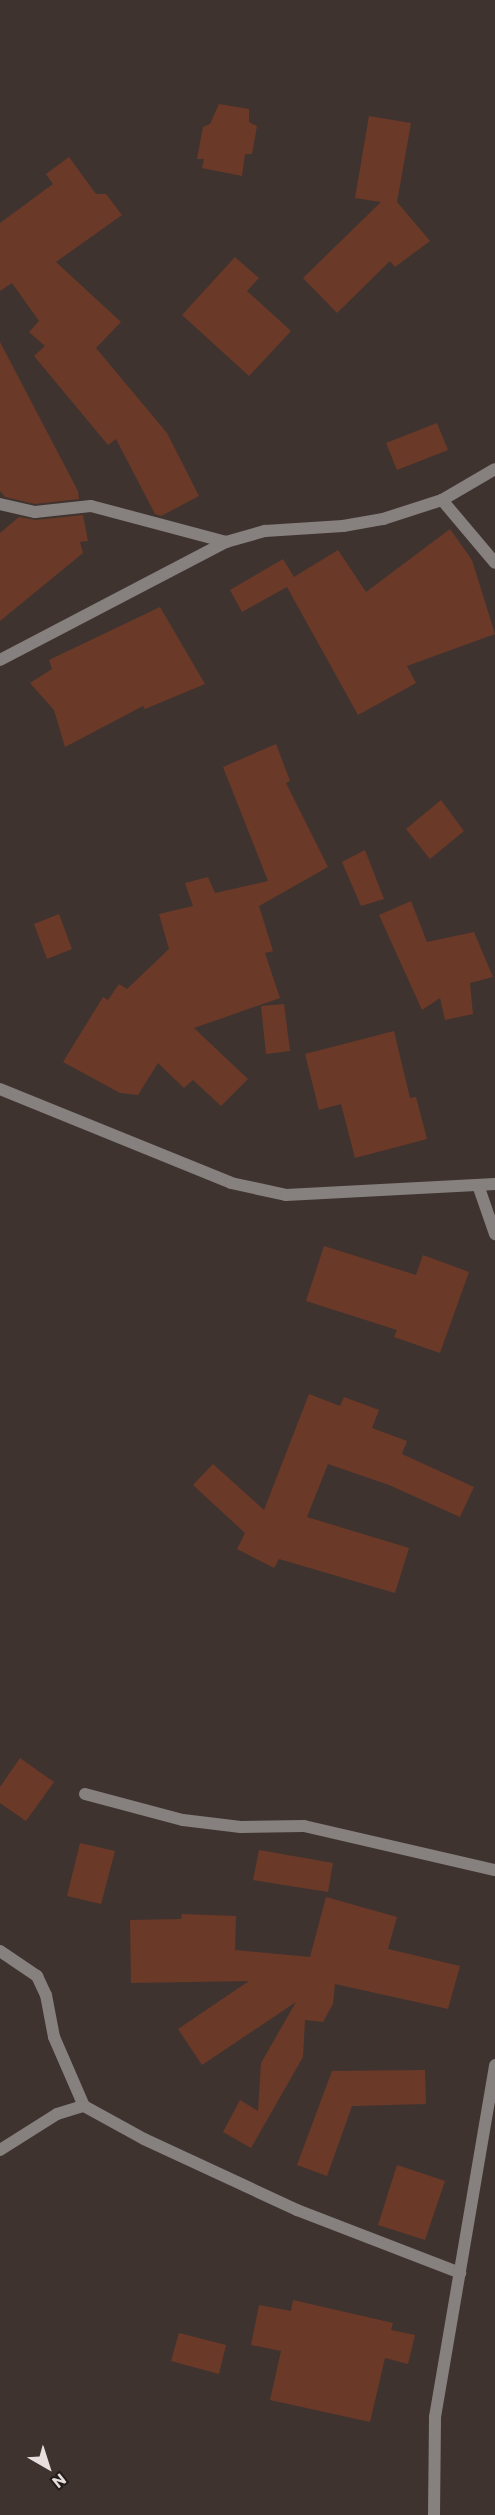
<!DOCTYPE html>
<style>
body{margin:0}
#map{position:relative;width:495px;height:2515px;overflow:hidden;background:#3f332f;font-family:Commissioner,sans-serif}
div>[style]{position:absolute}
.building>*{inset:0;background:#6b3928}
.street>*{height:12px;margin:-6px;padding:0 6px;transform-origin:6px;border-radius:6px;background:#86807e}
span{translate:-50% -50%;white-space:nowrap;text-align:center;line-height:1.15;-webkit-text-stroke:5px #221c1b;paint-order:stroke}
.north{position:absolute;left:18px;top:2437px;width:60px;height:60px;-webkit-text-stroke:4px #221c1b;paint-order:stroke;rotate:141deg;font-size:16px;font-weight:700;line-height:24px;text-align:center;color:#e7dfdd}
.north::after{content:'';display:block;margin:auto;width:21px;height:27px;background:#e7dfdd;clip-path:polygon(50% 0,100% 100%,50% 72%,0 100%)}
</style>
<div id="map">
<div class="building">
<div style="clip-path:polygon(219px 104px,249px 109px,249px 122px,257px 126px,252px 154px,245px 154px,242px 176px,202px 168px,204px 159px,197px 159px,203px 127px,210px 124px)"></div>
<div style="clip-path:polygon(369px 116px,411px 123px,397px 202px,430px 241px,395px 267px,390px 261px,337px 313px,303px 278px,381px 202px,355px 198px)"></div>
<div style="clip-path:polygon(69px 157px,96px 194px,106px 194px,122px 215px,56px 262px,121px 322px,96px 348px,167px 433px,199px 496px,161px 516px,155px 514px,116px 439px,108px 445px,34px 356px,45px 346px,29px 332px,39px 321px,12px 283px,0 291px,0 223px,53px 184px,46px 174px)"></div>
<div style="clip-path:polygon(235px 257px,259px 278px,247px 291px,291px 331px,249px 376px,182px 315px)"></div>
<div style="clip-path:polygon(0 342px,78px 491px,79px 499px,35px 504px,5px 497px,0 491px)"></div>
<div style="clip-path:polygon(437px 423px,448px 450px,397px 470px,386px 443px)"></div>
<div style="clip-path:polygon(83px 515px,88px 541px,80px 542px,83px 553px,0 621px,0 533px,19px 517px,36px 520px)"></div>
<div style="clip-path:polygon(450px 529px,472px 560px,495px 634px,407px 666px,416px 683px,358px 715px,287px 587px,242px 612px,230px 590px,283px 559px,294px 577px,338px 550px,366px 592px)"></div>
<div style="clip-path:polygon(160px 607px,205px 684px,145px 709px,143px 706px,65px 747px,54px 710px,30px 683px,52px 669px,49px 660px)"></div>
<div style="clip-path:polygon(276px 744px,290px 781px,286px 783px,328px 867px,259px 906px,273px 951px,265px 953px,280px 998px,194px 1028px,248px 1079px,221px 1106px,193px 1080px,184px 1088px,158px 1063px,138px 1095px,120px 1093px,63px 1062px,103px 997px,108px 1000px,119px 984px,127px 989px,169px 949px,159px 914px,193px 906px,185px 883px,208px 877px,215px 893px,268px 881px,223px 767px)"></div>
<div style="clip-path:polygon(441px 800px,464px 831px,430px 859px,406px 829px)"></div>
<div style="clip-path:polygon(365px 850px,384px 899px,361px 906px,342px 862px)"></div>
<div style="clip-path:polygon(411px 901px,427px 942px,474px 932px,493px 977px,470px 983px,473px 1014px,445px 1020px,440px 998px,422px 1010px,379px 915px)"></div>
<div style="clip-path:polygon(59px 914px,72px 949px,47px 959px,34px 924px)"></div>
<div style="clip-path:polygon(284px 1004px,290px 1051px,266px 1054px,261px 1006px)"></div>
<div style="clip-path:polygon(394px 1031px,410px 1098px,416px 1097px,427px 1139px,355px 1158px,341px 1104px,319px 1110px,305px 1054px)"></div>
<div style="clip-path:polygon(324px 1246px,416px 1275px,423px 1255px,469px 1272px,440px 1353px,394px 1337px,397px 1330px,306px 1301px)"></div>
<div style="clip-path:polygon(309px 1394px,340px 1406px,344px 1397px,379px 1410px,372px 1428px,407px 1441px,402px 1454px,474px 1487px,460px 1517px,389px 1485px,328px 1464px,307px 1517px,409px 1548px,395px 1593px,279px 1559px,274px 1568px,237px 1549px,245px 1533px,193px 1485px,213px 1464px,264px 1510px)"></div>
<div style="clip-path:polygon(20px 1758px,54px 1782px,26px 1821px,0 1803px,0 1787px)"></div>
<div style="clip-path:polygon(80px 1843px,115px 1851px,101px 1904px,67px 1896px)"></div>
<div style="clip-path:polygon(259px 1850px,333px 1863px,328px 1892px,253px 1880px)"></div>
<div style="clip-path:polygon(326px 1897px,397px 1917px,388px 1949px,460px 1966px,448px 2009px,335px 1984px,333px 2004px,323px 2022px,305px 2020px,303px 2057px,251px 2148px,223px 2132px,240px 2100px,258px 2111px,261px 2063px,296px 2002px,202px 2065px,178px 2029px,249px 1981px,131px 1983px,130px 1920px,181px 1919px,182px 1914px,236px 1916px,235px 1950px,310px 1957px)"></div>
<div style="clip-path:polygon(425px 2070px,426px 2104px,352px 2106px,327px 2176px,297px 2165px,332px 2071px)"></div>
<div style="clip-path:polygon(397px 2165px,445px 2181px,425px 2240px,378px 2225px)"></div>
<div style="clip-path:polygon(293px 2300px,393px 2323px,391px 2330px,415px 2335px,408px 2364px,385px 2358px,370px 2422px,270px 2400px,281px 2351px,251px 2345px,259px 2305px,291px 2311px)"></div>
<div style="clip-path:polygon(179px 2333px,226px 2345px,219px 2374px,171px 2361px)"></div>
</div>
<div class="street">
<div style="left:442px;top:500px;width:82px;rotate:49.9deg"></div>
<div style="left:0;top:504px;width:36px;rotate:13deg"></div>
<div style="left:35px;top:512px;width:56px;rotate:-6.1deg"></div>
<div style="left:91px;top:506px;width:140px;rotate:14.9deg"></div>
<div style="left:0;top:660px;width:255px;rotate:-27.6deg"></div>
<div style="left:226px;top:542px;width:41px;rotate:-15.8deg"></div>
<div style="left:265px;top:531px;width:78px;rotate:-3.7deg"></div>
<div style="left:343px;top:526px;width:41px;rotate:-9.9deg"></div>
<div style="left:383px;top:519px;width:62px;rotate:-17.9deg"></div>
<div style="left:442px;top:500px;width:61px;rotate:-30.3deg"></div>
<div style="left:0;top:1089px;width:249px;rotate:22.1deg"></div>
<div style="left:231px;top:1183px;width:56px;rotate:12.3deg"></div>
<div style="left:286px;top:1195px;width:209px;rotate:-3deg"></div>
<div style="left:478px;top:1185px;width:52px;rotate:70.9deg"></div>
<div style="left:85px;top:1794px;width:101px;rotate:14.9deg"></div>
<div style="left:183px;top:1820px;width:58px;rotate:6.9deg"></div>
<div style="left:241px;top:1827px;width:63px;rotate:-0.9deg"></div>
<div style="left:304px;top:1826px;width:196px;rotate:13deg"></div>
<div style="left:0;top:1951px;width:45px;rotate:34deg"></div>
<div style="left:37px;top:1976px;width:21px;rotate:65deg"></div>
<div style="left:46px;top:1995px;width:43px;rotate:79.2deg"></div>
<div style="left:54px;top:2037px;width:75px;rotate:66.5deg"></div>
<div style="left:84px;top:2106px;width:68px;rotate:28.8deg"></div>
<div style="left:144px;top:2139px;width:169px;rotate:24.9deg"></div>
<div style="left:297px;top:2210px;width:175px;rotate:21.1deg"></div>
<div style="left:0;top:2150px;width:67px;rotate:-32.3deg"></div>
<div style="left:57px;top:2114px;width:28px;rotate:-17deg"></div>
<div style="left:434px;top:2515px;width:98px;rotate:-89.4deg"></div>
<div style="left:435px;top:2417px;width:357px;rotate:-80.3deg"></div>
</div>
<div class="north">N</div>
</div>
